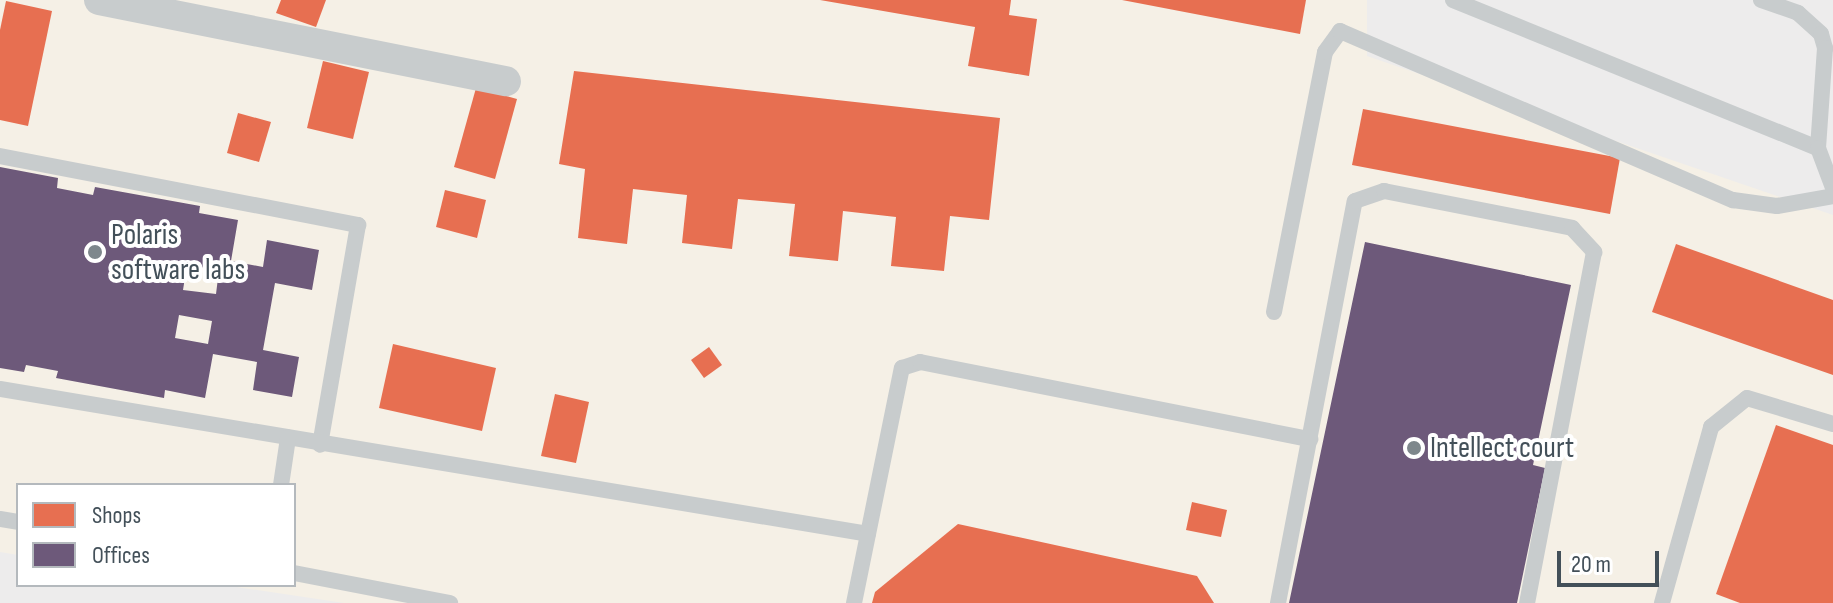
<!DOCTYPE html>
<style>
body{margin:0}
#map{position:relative;width:1833px;height:603px;overflow:hidden;background:#edecec;font-family:"Sofia Sans Condensed",sans-serif}
div>[style]{position:absolute}
.commercial>*{inset:0;background:#f5f0e6}
.shops>*{inset:0;background:#e76f51}
.offices>*{inset:0;background:#6d597a}
.service>*{height:16px;margin:-8px;padding:0 8px;transform-origin:8px;border-radius:8px;background:#c8cccd}
.minor>*{height:30px;margin:-15px;padding:0 15px;transform-origin:15px;border-radius:15px;background:#c8cccd}
.dots>*{width:22px;height:22px;translate:-50% -50%;box-sizing:border-box;border:4px solid #fff;border-radius:50%}
span{translate:-50% -50%;white-space:nowrap;text-align:center;line-height:1.15;-webkit-text-stroke:8px #fff;paint-order:stroke}
.poi-label{font-size:30px;color:#435059}
.left{translate:0 -50%;text-align:left}
.legend{position:absolute;left:16px;top:483px;width:280px;height:104px;box-sizing:border-box;background:#fff;border:2px solid #b4b9bd;margin:0;padding:10px 14px;list-style:none;font-size:24px;color:#435059}
.legend li{display:flex;align-items:center;gap:16px;height:40px}
.legend b{width:40px;border:2px solid #b4b9bd}
.scale{position:absolute;left:1557px;top:551px;width:102px;height:36px;box-sizing:border-box;border:4px solid #435059;border-top:0;padding-left:10px;font-size:24px;line-height:28px;white-space:nowrap;color:#435059;-webkit-text-stroke:6px #fff;paint-order:stroke}
</style>
<div id="map">
<div class="commercial">
<div style="clip-path:polygon(0 0,1367px 0,1367px 56px,1833px 215px,1833px 603px,344px 603px,223px 585px,294px 585px,294px 485px,18px 485px,18px 555px,0 552px)"></div>
</div>
<div class="shops">
<div style="clip-path:polygon(281px 0,326px 0,316px 27px,276px 13px)"></div>
<div style="clip-path:polygon(820px 0,1011px 0,1009px 15px,1037px 19px,1029px 76px,968px 66px,975px 27px)"></div>
<div style="clip-path:polygon(1122px 0,1306px 0,1300px 34px)"></div>
<div style="clip-path:polygon(6px 1px,52px 11px,28px 126px,0 120px,0 30px)"></div>
<div style="clip-path:polygon(323px 61px,369px 72px,353px 139px,307px 128px)"></div>
<div style="clip-path:polygon(574px 71px,1000px 118px,989px 220px,950px 216px,944px 271px,891px 266px,896px 217px,843px 211px,838px 261px,789px 256px,795px 204px,738px 199px,732px 249px,682px 243px,687px 195px,633px 189px,627px 244px,578px 238px,585px 169px,559px 164px)"></div>
<div style="clip-path:polygon(476px 88px,517px 99px,495px 179px,454px 167px)"></div>
<div style="clip-path:polygon(1363px 109px,1620px 158px,1610px 214px,1352px 165px)"></div>
<div style="clip-path:polygon(238px 113px,271px 122px,259px 162px,227px 153px)"></div>
<div style="clip-path:polygon(445px 190px,486px 200px,477px 238px,436px 227px)"></div>
<div style="clip-path:polygon(1676px 244px,1833px 300px,1833px 375px,1652px 312px)"></div>
<div style="clip-path:polygon(393px 344px,496px 368px,482px 431px,379px 408px)"></div>
<div style="clip-path:polygon(709px 347px,722px 365px,704px 378px,691px 360px)"></div>
<div style="clip-path:polygon(555px 394px,589px 402px,576px 463px,541px 456px)"></div>
<div style="clip-path:polygon(1776px 425px,1833px 445px,1833px 603px,1740px 603px,1716px 594px)"></div>
<div style="clip-path:polygon(1192px 502px,1227px 510px,1221px 537px,1186px 530px)"></div>
<div style="clip-path:polygon(958px 524px,1197px 576px,1214px 603px,872px 603px,875px 592px)"></div>
</div>
<div class="offices">
<div style="clip-path:polygon(evenodd,0 167px,58px 178px,57px 188px,93px 195px,95px 187px,200px 206px,199px 213px,238px 220px,231px 261px,263px 267px,267px 240px,319px 250px,312px 290px,275px 283px,263px 350px,299px 357px,292px 397px,253px 390px,257px 362px,213px 354px,205px 398px,165px 390px,164px 398px,56px 378px,58px 371px,26px 365px,24px 372px,0 368px,0 167px,187px 265px,219px 270px,216px 294px,183px 290px,187px 265px,0 167px,179px 315px,212px 321px,208px 344px,175px 338px,179px 315px)"></div>
<div style="clip-path:polygon(1365px 242px,1571px 285px,1533px 465px,1545px 468px,1517px 603px,1289px 603px)"></div>
</div>
<div class="service">
<div style="left:1453px;top:0;width:394px;rotate:22.1deg"></div>
<div style="left:1761px;top:0;width:39px;rotate:19deg"></div>
<div style="left:1798px;top:13px;width:31px;rotate:42deg"></div>
<div style="left:1821px;top:34px;width:15px;rotate:74deg"></div>
<div style="left:1825px;top:48px;width:100px;rotate:94deg"></div>
<div style="left:1818px;top:148px;width:43px;rotate:69.4deg"></div>
<div style="left:0;top:156px;width:365px;rotate:10.9deg"></div>
<div style="left:358px;top:225px;width:223px;rotate:99.8deg"></div>
<div style="left:1274px;top:312px;width:265px;rotate:-78.9deg"></div>
<div style="left:1325px;top:52px;width:26px;rotate:-54deg"></div>
<div style="left:1340px;top:31px;width:428px;rotate:23.3deg"></div>
<div style="left:1733px;top:200px;width:44px;rotate:7.8deg"></div>
<div style="left:1777px;top:206px;width:57px;rotate:-10.1deg"></div>
<div style="left:0;top:389px;width:880px;rotate:9.48deg"></div>
<div style="left:281px;top:485px;width:48px;rotate:-81.5deg"></div>
<div style="left:0;top:519px;width:18px;rotate:9deg"></div>
<div style="left:294px;top:573px;width:159px;rotate:10.9deg"></div>
<div style="left:854px;top:603px;width:240px;rotate:-78.5deg"></div>
<div style="left:902px;top:368px;width:19px;rotate:-18deg"></div>
<div style="left:920px;top:362px;width:398px;rotate:11.2deg"></div>
<div style="left:1278px;top:603px;width:409px;rotate:-79.2deg"></div>
<div style="left:1355px;top:201px;width:31px;rotate:-19deg"></div>
<div style="left:1384px;top:191px;width:192px;rotate:11.1deg"></div>
<div style="left:1572px;top:228px;width:33px;rotate:47deg"></div>
<div style="left:1594px;top:252px;width:357px;rotate:100.8deg"></div>
<div style="left:1662px;top:603px;width:183px;rotate:-74.4deg"></div>
<div style="left:1711px;top:427px;width:46px;rotate:-38.9deg"></div>
<div style="left:1747px;top:398px;width:90px;rotate:16.8deg"></div>
</div>
<div class="minor">
<div style="left:99px;top:0;width:415px;rotate:11.3deg"></div>
</div>
<div class="dots">
<div style="left:95px;top:252px;background:#7e878c"></div>
<div style="left:1414px;top:448px;background:#7e878c"></div>
</div>
<div class="poi-label">
<span class="left" style="left:111px;top:252px">Polaris<br>software labs</span>
<span class="left" style="left:1430px;top:448px">Intellect court</span>
</div>
<ul class="legend">
<li><b style="height:22px;background:#e76f51"></b>Shops</li>
<li><b style="height:22px;background:#6d597a"></b>Offices</li>
</ul>
<div class="scale">20 m</div>
</div>
